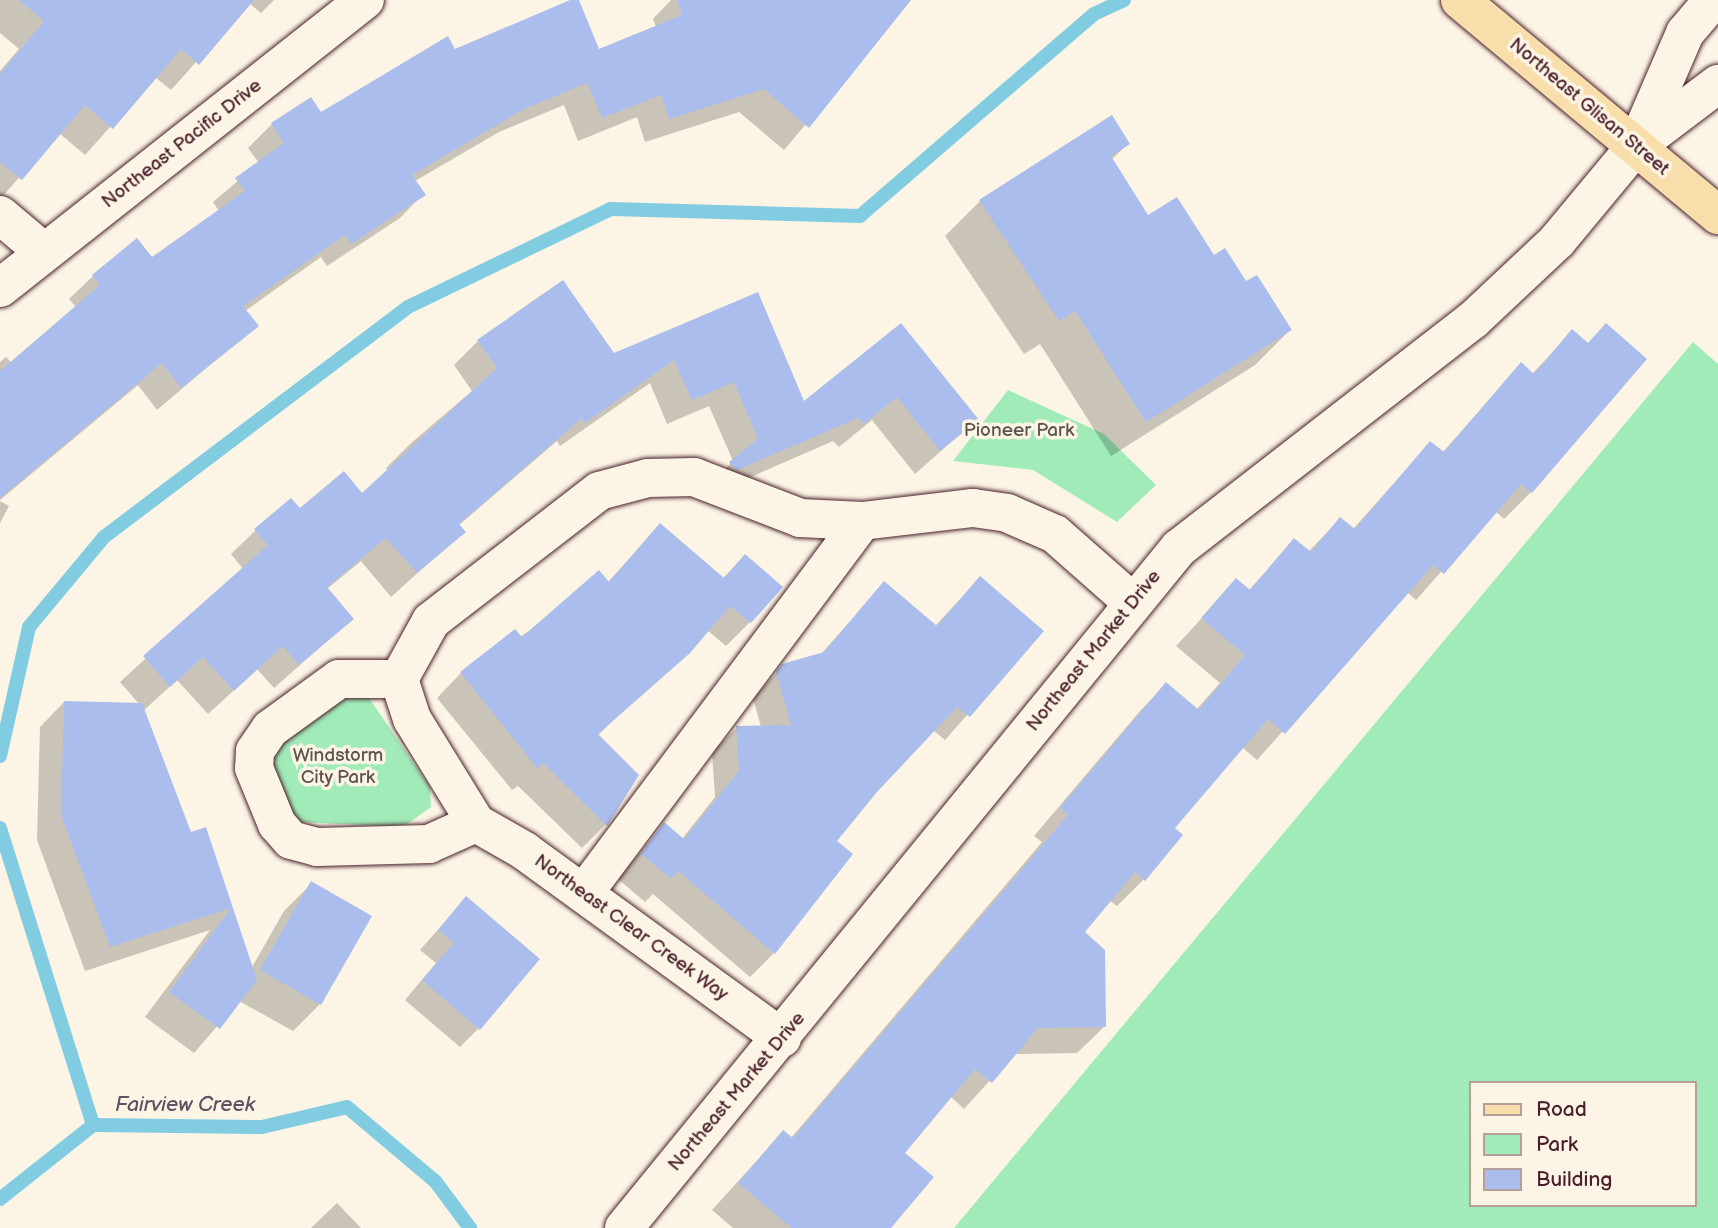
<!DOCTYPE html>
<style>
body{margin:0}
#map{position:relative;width:1718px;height:1228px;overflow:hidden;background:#fcf5e5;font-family:"Balsamiq Sans",sans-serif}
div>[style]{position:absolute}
.green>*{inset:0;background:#a1ebb9}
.shadow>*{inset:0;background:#0003}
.stream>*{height:14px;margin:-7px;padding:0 7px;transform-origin:7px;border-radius:7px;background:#82cce2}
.building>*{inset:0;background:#aabdec}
.roads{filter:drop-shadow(0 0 2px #4a1f2b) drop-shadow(0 0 2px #4a1f2b)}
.minor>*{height:38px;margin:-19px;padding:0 19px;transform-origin:19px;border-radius:19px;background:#fcf5e5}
.major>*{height:38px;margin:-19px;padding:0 19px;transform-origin:19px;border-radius:19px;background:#f8deab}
span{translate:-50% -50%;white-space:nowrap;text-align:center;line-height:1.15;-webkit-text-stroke:7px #fcf5e5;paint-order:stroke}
.street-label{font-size:19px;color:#4a1f2b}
.park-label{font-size:19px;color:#60524e}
.water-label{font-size:21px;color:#5b5362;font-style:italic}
.legend{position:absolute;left:1469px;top:1081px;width:228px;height:126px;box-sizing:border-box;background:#fcf5e5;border:2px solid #b59f9b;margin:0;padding:9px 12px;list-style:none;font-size:21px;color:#4a1f2b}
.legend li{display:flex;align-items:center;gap:14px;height:35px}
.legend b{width:35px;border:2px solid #b59f9b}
</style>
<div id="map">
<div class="green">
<div style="clip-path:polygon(evenodd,1693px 342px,1718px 364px,1718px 1228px,954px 1228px,1693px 342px,1471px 1083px,1695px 1083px,1695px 1205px,1471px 1205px,1471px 1083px)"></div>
<div style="clip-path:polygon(1008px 390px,1104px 434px,1156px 485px,1117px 522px,1033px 470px,953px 461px)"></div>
<div style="clip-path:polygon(367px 695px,430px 787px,431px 807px,403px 827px,299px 822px,270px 778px,273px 743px,326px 700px)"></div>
</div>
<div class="shadow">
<div style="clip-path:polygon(0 0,274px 0,261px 13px,249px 3px,171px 90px,155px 77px,85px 155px,59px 133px,0 199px,0 71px,19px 49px,0 33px)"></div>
<div style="clip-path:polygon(575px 0,598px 51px,656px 27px,653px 19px,671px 0,911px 0,784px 150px,739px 112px,645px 142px,637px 117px,578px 141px,564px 105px,499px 132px,415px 181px,423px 194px,400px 218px,327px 266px,321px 257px,245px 311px,257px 325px,157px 410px,138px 385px,0 500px,0 362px,6px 357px,12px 363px,76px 307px,69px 299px,93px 276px,152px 259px,219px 211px,213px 202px,259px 163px,248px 148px,272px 124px,320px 114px)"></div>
<div style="clip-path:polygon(1128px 144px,1111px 160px,1148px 217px,1213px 257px,1290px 330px,1255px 365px,1111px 456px,1040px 344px,1024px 354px,945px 236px,980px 201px)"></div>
<div style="clip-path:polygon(757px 294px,804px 404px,900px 326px,976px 420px,915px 474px,872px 420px,839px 447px,833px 441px,712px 494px,706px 488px,733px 461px,709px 406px,667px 424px,650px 383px,560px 446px,557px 441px,458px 526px,463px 532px,391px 597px,361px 561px,327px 589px,352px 619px,274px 688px,257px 669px,208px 714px,177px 680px,143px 711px,190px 834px,205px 829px,251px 969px,284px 911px,312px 883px,320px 1004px,293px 1031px,239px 1001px,194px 1053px,145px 1017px,210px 930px,85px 971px,37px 840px,40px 727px,64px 702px,140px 705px,120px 682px,243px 569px,231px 554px,256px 530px,362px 495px,389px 472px,386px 468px,410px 444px,472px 391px,454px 365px,478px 341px,614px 355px)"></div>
<div style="clip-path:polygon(1606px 325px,1531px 492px,1504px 519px,1495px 511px,1416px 600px,1407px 592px,1257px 760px,1242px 747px,1173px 828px,1144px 879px,1117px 906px,1109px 900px,1082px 932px,1104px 1027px,1077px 1053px,1014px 1054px,964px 1109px,950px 1096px,902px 1153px,889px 1228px,733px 1228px,712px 1210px,783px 1132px,791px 1138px,1042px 842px,1034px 836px,1140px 711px,1166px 684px,1196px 710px,1220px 683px,1176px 646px,1236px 581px,1248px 591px,1294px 541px,1308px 552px,1340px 519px,1353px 529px,1430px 443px,1442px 453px,1521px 364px,1532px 374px,1572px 332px,1587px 344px)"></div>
<div style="clip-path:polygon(0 501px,9px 506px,0 523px)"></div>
<div style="clip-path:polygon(660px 525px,722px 579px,745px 556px,750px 622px,726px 646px,707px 630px,597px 736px,606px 824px,582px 848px,518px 786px,512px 790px,437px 698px,461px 673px,607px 583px)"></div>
<div style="clip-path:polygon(980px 578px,1041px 631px,945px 740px,933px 730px,876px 791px,835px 841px,774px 953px,750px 977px,653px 894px,645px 902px,618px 879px,664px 824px,682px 839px,715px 797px,712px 752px,737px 728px,761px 727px,753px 698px,783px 666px,820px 655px,884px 584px,935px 626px)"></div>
<div style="clip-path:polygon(466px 898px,479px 1028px,460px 1047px,405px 1000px,436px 963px,420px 950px)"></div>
<div style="clip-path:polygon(337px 1203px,361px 1228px,311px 1228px)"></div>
</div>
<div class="stream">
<div style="left:0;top:756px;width:132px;rotate:-77.3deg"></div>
<div style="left:29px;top:627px;width:117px;rotate:-50.2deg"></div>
<div style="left:104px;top:537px;width:381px;rotate:-37.1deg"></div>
<div style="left:408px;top:307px;width:225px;rotate:-25.8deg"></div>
<div style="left:611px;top:209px;width:249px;rotate:1.6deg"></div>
<div style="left:860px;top:216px;width:309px;rotate:-40.8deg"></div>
<div style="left:1094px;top:14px;width:33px;rotate:-25deg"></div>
<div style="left:0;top:828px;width:311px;rotate:72.6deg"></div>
<div style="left:0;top:1199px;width:119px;rotate:-38.5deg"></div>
<div style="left:93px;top:1125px;width:169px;rotate:0.7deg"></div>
<div style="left:262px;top:1127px;width:87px;rotate:-13.2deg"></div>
<div style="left:347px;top:1107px;width:115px;rotate:40.1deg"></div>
<div style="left:435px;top:1181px;width:59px;rotate:53.3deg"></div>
</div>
<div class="building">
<div style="clip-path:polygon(19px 0,254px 0,199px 65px,181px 49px,113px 129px,85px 105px,22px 180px,0 162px,0 74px,44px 21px)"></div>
<div style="clip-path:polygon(570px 0,579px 0,599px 49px,682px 15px,677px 0,911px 0,809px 128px,764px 89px,669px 119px,661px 95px,602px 118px,587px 83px,524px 109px,412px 175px,426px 195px,351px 244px,345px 235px,243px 306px,259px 326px,181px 388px,162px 363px,0 498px,0 371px,100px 285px,92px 275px,137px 238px,152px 257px,245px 191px,235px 178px,284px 143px,271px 123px,311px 97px,321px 112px,448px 36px,455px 49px)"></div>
<div style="clip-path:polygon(1112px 115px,1130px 144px,1111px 156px,1148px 215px,1177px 197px,1214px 255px,1225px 248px,1246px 281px,1257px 275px,1292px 330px,1146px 422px,1075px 311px,1059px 321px,979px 200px)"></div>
<div style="clip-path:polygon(563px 280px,614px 353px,758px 292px,804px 401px,901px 323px,979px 420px,940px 451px,897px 397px,864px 424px,858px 418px,737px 470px,729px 462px,758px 439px,734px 382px,692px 400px,674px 360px,585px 423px,582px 418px,459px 524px,466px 532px,417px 573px,386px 538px,327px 587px,354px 619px,299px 665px,283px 646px,234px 691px,203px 657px,170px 687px,143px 656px,268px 545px,254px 529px,291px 498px,300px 508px,344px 471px,362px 493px,497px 368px,477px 340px)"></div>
<div style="clip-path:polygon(1606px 323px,1647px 359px,1532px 493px,1521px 484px,1444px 574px,1433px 565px,1285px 734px,1268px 719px,1175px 828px,1183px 835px,1145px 881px,1135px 872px,1085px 932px,1105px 950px,1106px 1027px,1038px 1028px,992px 1083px,975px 1069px,905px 1153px,934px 1177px,891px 1228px,792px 1228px,738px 1183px,783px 1130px,793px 1138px,1068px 815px,1060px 808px,1166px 682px,1199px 710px,1245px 655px,1201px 618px,1236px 578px,1250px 590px,1294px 538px,1311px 552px,1340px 517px,1355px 529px,1430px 441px,1444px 452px,1521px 362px,1534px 374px,1572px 329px,1588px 343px)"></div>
<div style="clip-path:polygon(660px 523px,724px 578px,745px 554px,783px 587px,751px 623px,730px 606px,690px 653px,598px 734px,639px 775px,607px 826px,543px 763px,537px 768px,460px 672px,515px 629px,522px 637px,599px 570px,609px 582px)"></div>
<div style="clip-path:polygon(980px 576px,1044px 631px,970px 717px,957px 707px,877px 792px,837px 841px,853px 854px,775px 954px,678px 871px,671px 879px,641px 854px,664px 822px,684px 839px,739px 771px,736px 726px,791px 725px,776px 672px,782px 664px,824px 652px,884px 581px,937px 626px)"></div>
<div style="clip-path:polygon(64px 701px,142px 703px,191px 832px,206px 827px,257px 980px,220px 1029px,169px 992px,231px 908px,110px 947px,61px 815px)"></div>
<div style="clip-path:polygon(311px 881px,372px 916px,321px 1005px,260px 970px)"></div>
<div style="clip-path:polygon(466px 896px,540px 959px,480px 1030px,422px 980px,454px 943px,438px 930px)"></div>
</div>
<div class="roads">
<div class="minor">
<div style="left:1637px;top:144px;width:121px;rotate:-66.6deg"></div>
<div style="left:1685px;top:33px;width:43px;rotate:-49.7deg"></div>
<div style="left:0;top:215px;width:57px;rotate:40.1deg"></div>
<div style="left:0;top:288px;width:465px;rotate:-38.3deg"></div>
<div style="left:399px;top:679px;width:60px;rotate:180deg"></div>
<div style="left:339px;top:679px;width:85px;rotate:144.1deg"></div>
<div style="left:270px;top:729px;width:27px;rotate:124deg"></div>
<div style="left:255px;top:751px;width:17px;rotate:93deg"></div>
<div style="left:254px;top:768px;width:61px;rotate:67.7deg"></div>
<div style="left:277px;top:824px;width:21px;rotate:49deg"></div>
<div style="left:291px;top:840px;width:27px;rotate:15deg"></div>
<div style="left:317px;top:847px;width:112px;rotate:-1.5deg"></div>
<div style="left:429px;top:844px;width:51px;rotate:-24.1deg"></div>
<div style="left:584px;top:893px;width:464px;rotate:-53.2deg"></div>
<div style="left:782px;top:1038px;width:318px;rotate:-144deg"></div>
<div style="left:525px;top:851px;width:56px;rotate:-150.3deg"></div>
<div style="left:476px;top:823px;width:122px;rotate:-121.6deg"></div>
<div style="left:412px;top:719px;width:42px;rotate:-108deg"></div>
<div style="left:399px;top:679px;width:66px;rotate:-61.1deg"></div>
<div style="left:431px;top:621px;width:212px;rotate:-37.7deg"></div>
<div style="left:599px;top:491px;width:51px;rotate:-14.9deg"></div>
<div style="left:648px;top:478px;width:46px;rotate:-1.2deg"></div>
<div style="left:694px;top:477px;width:114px;rotate:21.1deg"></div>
<div style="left:800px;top:518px;width:62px;rotate:2.8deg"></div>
<div style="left:862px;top:521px;width:112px;rotate:-6.7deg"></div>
<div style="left:973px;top:508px;width:34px;rotate:8deg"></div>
<div style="left:1007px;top:513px;width:52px;rotate:23.6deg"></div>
<div style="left:1055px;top:534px;width:103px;rotate:41.4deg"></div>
<div style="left:624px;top:1228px;width:878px;rotate:-50.78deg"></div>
<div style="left:1179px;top:548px;width:372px;rotate:-37.8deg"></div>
<div style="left:1473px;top:320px;width:115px;rotate:-43.2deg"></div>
<div style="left:1557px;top:241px;width:124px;rotate:-50.3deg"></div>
<div style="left:1636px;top:146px;width:103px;rotate:-37.1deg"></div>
</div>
<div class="major">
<div style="left:1460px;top:0;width:336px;rotate:39.8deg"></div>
</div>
</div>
<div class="street-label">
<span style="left:1589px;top:107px;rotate:40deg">Northeast Glisan Street</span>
<span style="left:182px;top:144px;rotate:-38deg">Northeast Pacific Drive</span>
<span style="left:1094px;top:651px;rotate:-51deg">Northeast Market Drive</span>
<span style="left:631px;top:928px;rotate:36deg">Northeast Clear Creek Way</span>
<span style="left:737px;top:1092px;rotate:-50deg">Northeast Market Drive</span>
</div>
<div class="park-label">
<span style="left:1019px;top:431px">Pioneer Park</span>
<span style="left:338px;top:767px">Windstorm<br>City Park</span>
</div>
<div class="water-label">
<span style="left:185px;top:1105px">Fairview Creek</span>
</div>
<ul class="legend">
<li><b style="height:9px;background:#f8deab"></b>Road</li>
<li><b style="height:19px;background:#a1ebb9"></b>Park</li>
<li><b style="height:19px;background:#aabdec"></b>Building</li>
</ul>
</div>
